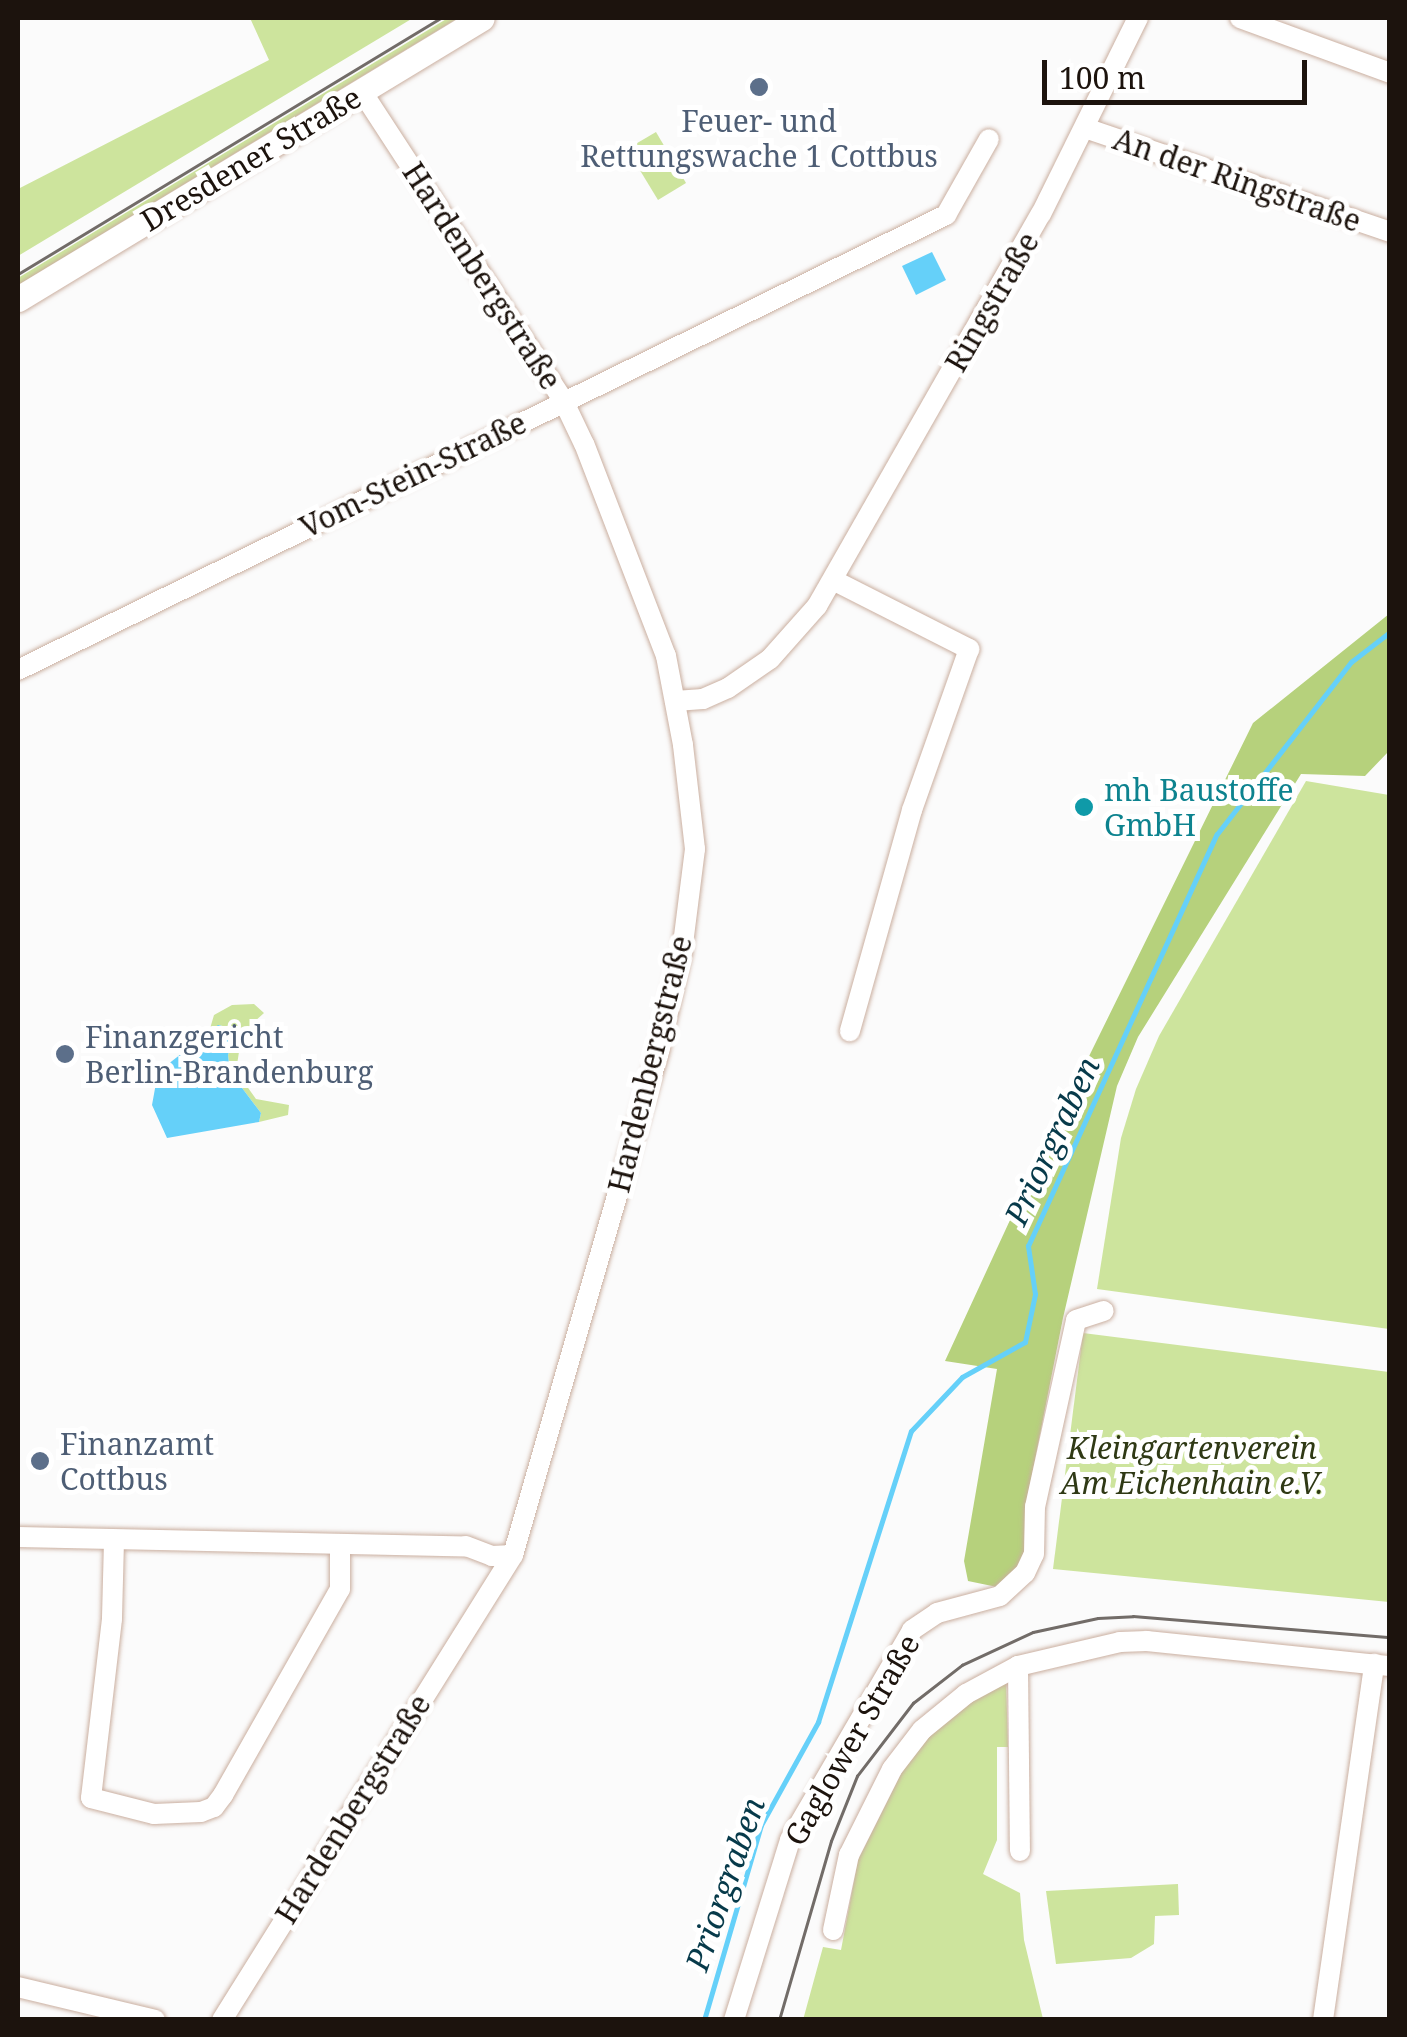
<!DOCTYPE html>
<meta charset="utf-8">
<style>
body{margin:0}
#map{position:relative;width:1407px;height:2037px;overflow:hidden;background:#fbfbfb;font-family:"Noto Serif",serif}
div>[style]{position:absolute}
.green>*{inset:0;background:#cde49d}
.forest>*{inset:0;background:#b6d17c}
.water>*{inset:0;background:#65d0f9}
.stream>*{height:5px;margin:-2.5px;padding:0 2.5px;transform-origin:2.5px;border-radius:2.5px;background:#65d0f9}
.roads{filter:drop-shadow(0 0 2px #caafa0) drop-shadow(0 0 2px #caafa0)}
.minor>*{height:20px;margin:-10px;padding:0 10px;transform-origin:10px;border-radius:10px;background:#fff}
.major>*{height:25px;margin:-12.5px;padding:0 12.5px;transform-origin:12.5px;border-radius:12.5px;background:#fff}
.tram>*{height:2.5px;margin:-1.25px;padding:0 1.25px;transform-origin:1.25px;border-radius:1.25px;background:#726c68}
.dots>*{width:28px;height:28px;translate:-50% -50%;box-sizing:border-box;border:5px solid #fff;border-radius:50%}
span{translate:-50% -50%;white-space:nowrap;text-align:center;line-height:1.15;-webkit-text-stroke:10px #fff;paint-order:stroke}
.service-label{font-size:30px;color:#4e5e75}
.left{translate:0 -50%;text-align:left}
.street-label{font-size:30px;color:#1c130d}
.culture-label{font-size:30px;color:#0d838f}
.park-label{font-size:30px;color:#2f3915;font-style:italic}
.water-label{font-size:32px;color:#073a4a;font-style:italic}
.frame{position:absolute;inset:0;border:20px solid #1c130d;pointer-events:none}
.scale{position:absolute;left:1042px;top:60px;width:265px;height:45px;box-sizing:border-box;border:5px solid #1c130d;border-top:0;padding-left:12px;font-size:30px;line-height:35px;white-space:nowrap;color:#1c130d;-webkit-text-stroke:8px #fff;paint-order:stroke}
</style>
<div id="map">
<div class="green">
<div style="clip-path:polygon(250px 18px,413px 18px,18px 256px,18px 189px,269px 60px)"></div>
<div style="clip-path:polygon(448px 18px,458px 18px,18px 285px,18px 278px)"></div>
<div style="clip-path:polygon(656px 132px,686px 183px,658px 200px,627px 149px)"></div>
<div style="clip-path:polygon(1306px 781px,1389px 795px,1389px 1329px,1097px 1289px,1121px 1138px,1136px 1089px,1159px 1036px)"></div>
<div style="clip-path:polygon(254px 1004px,264px 1013px,242px 1033px,236px 1071px,256px 1099px,289px 1105px,288px 1115px,259px 1122px,261px 1113px,230px 1072px,228px 1055px,237px 1030px,219px 1025px,209px 1032px,214px 1015px,232px 1005px)"></div>
<div style="clip-path:polygon(1083px 1333px,1389px 1372px,1389px 1602px,1053px 1569px)"></div>
<div style="clip-path:polygon(1006px 1679px,1008px 1747px,997px 1747px,997px 1840px,983px 1874px,1020px 1893px,1024px 1940px,1043px 2019px,803px 2020px,823px 1947px,841px 1950px,858px 1860px,901px 1774px,926px 1736px,973px 1697px)"></div>
<div style="clip-path:polygon(1178px 1884px,1179px 1915px,1155px 1916px,1154px 1944px,1131px 1958px,1056px 1964px,1046px 1891px)"></div>
</div>
<div class="forest">
<div style="clip-path:polygon(1389px 614px,1389px 751px,1365px 776px,1301px 774px,1138px 1037px,1117px 1086px,1063px 1318px,1026px 1505px,1024px 1552px,1018px 1570px,997px 1587px,968px 1581px,964px 1561px,997px 1369px,945px 1361px,1034px 1168px,1253px 723px)"></div>
</div>
<div class="water">
<div style="clip-path:polygon(932px 252px,946px 280px,916px 295px,902px 266px)"></div>
<div style="clip-path:polygon(218px 1025px,237px 1030px,228px 1055px,230px 1072px,261px 1113px,259px 1122px,167px 1138px,152px 1105px,158px 1072px)"></div>
</div>
<div class="stream">
<div style="left:704px;top:2020px;width:203px;rotate:-73.7deg"></div>
<div style="left:761px;top:1825px;width:118px;rotate:-61deg"></div>
<div style="left:818px;top:1722px;width:305px;rotate:-72.3deg"></div>
<div style="left:911px;top:1431px;width:74px;rotate:-46.6deg"></div>
<div style="left:962px;top:1377px;width:72px;rotate:-29.1deg"></div>
<div style="left:1025px;top:1342px;width:49px;rotate:-78.2deg"></div>
<div style="left:1035px;top:1294px;width:49px;rotate:-98.3deg"></div>
<div style="left:1028px;top:1246px;width:453px;rotate:-65.4deg"></div>
<div style="left:1217px;top:834px;width:218px;rotate:-52.1deg"></div>
<div style="left:1351px;top:662px;width:49px;rotate:-37.6deg"></div>
</div>
<div class="roads">
<div class="minor">
<div style="left:1240px;top:18px;width:160px;rotate:20.1deg"></div>
<div style="left:1085px;top:128px;width:322px;rotate:18.8deg"></div>
<div style="left:833px;top:580px;width:153px;rotate:26.9deg"></div>
<div style="left:969px;top:649px;width:171px;rotate:109.5deg"></div>
<div style="left:912px;top:810px;width:230px;rotate:105.7deg"></div>
<div style="left:18px;top:670px;width:1034px;rotate:-26.12deg"></div>
<div style="left:946px;top:215px;width:87px;rotate:-60.5deg"></div>
<div style="left:675px;top:701px;width:28px;rotate:-4deg"></div>
<div style="left:703px;top:699px;width:27px;rotate:-24deg"></div>
<div style="left:728px;top:688px;width:51px;rotate:-34.6deg"></div>
<div style="left:770px;top:659px;width:71px;rotate:-48.4deg"></div>
<div style="left:817px;top:606px;width:451px;rotate:-60.3deg"></div>
<div style="left:1041px;top:214px;width:219px;rotate:-63.7deg"></div>
<div style="left:18px;top:1537px;width:448px;rotate:1.2deg"></div>
<div style="left:466px;top:1546px;width:28px;rotate:21deg"></div>
<div style="left:492px;top:1556px;width:21px;rotate:-3deg"></div>
<div style="left:114px;top:1541px;width:78px;rotate:91.5deg"></div>
<div style="left:112px;top:1619px;width:180px;rotate:96.7deg"></div>
<div style="left:91px;top:1798px;width:65px;rotate:14.3deg"></div>
<div style="left:154px;top:1814px;width:47px;rotate:-2.4deg"></div>
<div style="left:201px;top:1812px;width:14px;rotate:-21deg"></div>
<div style="left:214px;top:1807px;width:15px;rotate:-53deg"></div>
<div style="left:223px;top:1795px;width:237px;rotate:-60.4deg"></div>
<div style="left:340px;top:1589px;width:43px;rotate:-90deg"></div>
<div style="left:1018px;top:1666px;width:185px;rotate:89.4deg"></div>
<div style="left:833px;top:1930px;width:77px;rotate:-78deg"></div>
<div style="left:849px;top:1855px;width:96px;rotate:-63.4deg"></div>
<div style="left:892px;top:1769px;width:49px;rotate:-52.4deg"></div>
<div style="left:922px;top:1730px;width:57px;rotate:-39.3deg"></div>
<div style="left:966px;top:1694px;width:59px;rotate:-28.3deg"></div>
<div style="left:1018px;top:1666px;width:105px;rotate:-13.2deg"></div>
<div style="left:1120px;top:1642px;width:27px;rotate:-2deg"></div>
<div style="left:1147px;top:1641px;width:244px;rotate:5.9deg"></div>
<div style="left:18px;top:1987px;width:141px;rotate:13.5deg"></div>
<div style="left:222px;top:2020px;width:549px;rotate:-57.96deg"></div>
<div style="left:513px;top:1555px;width:525px;rotate:-73.84deg"></div>
<div style="left:659px;top:1051px;width:102px;rotate:-76.9deg"></div>
<div style="left:682px;top:952px;width:104px;rotate:-82.8deg"></div>
<div style="left:695px;top:849px;width:105px;rotate:-96.6deg"></div>
<div style="left:683px;top:745px;width:91px;rotate:-100.8deg"></div>
<div style="left:666px;top:656px;width:227px;rotate:-111.1deg"></div>
<div style="left:584px;top:444px;width:49px;rotate:-115.5deg"></div>
<div style="left:563px;top:400px;width:366px;rotate:-123.1deg"></div>
<div style="left:734px;top:2020px;width:189px;rotate:-72.7deg"></div>
<div style="left:790px;top:1840px;width:243px;rotate:-59.8deg"></div>
<div style="left:912px;top:1630px;width:30px;rotate:-34deg"></div>
<div style="left:937px;top:1613px;width:65px;rotate:-15.1deg"></div>
<div style="left:1000px;top:1596px;width:34px;rotate:-43deg"></div>
<div style="left:1025px;top:1573px;width:21px;rotate:-65deg"></div>
<div style="left:1034px;top:1554px;width:47px;rotate:-88.8deg"></div>
<div style="left:1035px;top:1507px;width:191px;rotate:-77.6deg"></div>
<div style="left:1076px;top:1320px;width:29px;rotate:-18deg"></div>
<div style="left:1323px;top:2020px;width:360px;rotate:-81.8deg"></div>
</div>
<div class="major">
<div style="left:18px;top:299px;width:542px;rotate:-31.2deg"></div>
</div>
</div>
<div class="tram">
<div style="left:18px;top:274px;width:494px;rotate:-31.2deg"></div>
<div style="left:779px;top:2020px;width:186px;rotate:-73.8deg"></div>
<div style="left:831px;top:1841px;width:70px;rotate:-68.2deg"></div>
<div style="left:857px;top:1776px;width:92px;rotate:-52.5deg"></div>
<div style="left:913px;top:1703px;width:62px;rotate:-37.8deg"></div>
<div style="left:962px;top:1665px;width:78px;rotate:-24.9deg"></div>
<div style="left:1033px;top:1632px;width:66px;rotate:-12.2deg"></div>
<div style="left:1098px;top:1618px;width:35px;rotate:-3deg"></div>
<div style="left:1133px;top:1616px;width:258px;rotate:4.7deg"></div>
</div>
<div class="dots">
<div style="left:759px;top:87px;background:#5c6f8a"></div>
<div style="left:1084px;top:807px;background:#0f9aa8"></div>
<div style="left:65px;top:1054px;background:#5c6f8a"></div>
<div style="left:40px;top:1461px;background:#5c6f8a"></div>
</div>
<div class="service-label">
<span style="left:759px;top:138px">Feuer- und<br>Rettungswache 1 Cottbus</span>
<span class="left" style="left:85px;top:1054px">Finanzgericht<br>Berlin-Brandenburg</span>
<span class="left" style="left:60px;top:1461px">Finanzamt<br>Cottbus</span>
</div>
<div class="street-label">
<span style="left:251px;top:159px;rotate:-31deg">Dresdener Straße</span>
<span style="left:1237px;top:180px;rotate:19deg">An der Ringstraße</span>
<span style="left:482px;top:276px;rotate:57deg">Hardenbergstraße</span>
<span style="left:992px;top:302px;rotate:-60deg">Ringstraße</span>
<span style="left:413px;top:475px;rotate:-26deg">Vom-Stein-Straße</span>
<span style="left:650px;top:1064px;rotate:-76deg">Hardenbergstraße</span>
<span style="left:852px;top:1740px;rotate:-60deg">Gaglower Straße</span>
<span style="left:353px;top:1809px;rotate:-58deg">Hardenbergstraße</span>
</div>
<div class="culture-label">
<span class="left" style="left:1104px;top:807px">mh Baustoffe<br>GmbH</span>
</div>
<div class="park-label">
<span style="left:1192px;top:1465px">Kleingartenverein<br>Am Eichenhain e.V.</span>
</div>
<div class="water-label">
<span style="left:1052px;top:1141px;rotate:-65deg">Priorgraben</span>
<span style="left:725px;top:1884px;rotate:-71deg">Priorgraben</span>
</div>
<div class="frame"></div>
<div class="scale">100 m</div>
</div>
